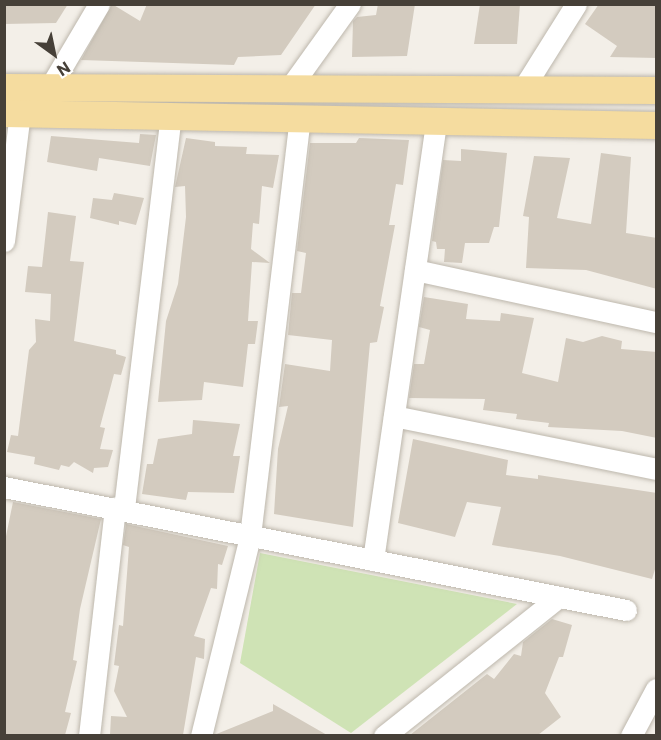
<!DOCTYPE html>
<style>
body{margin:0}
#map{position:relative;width:661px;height:740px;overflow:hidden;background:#f3efe8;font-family:Commissioner,sans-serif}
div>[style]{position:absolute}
.green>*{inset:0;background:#cfe3b5}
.building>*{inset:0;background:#d3cbbf}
.roads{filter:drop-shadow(0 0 2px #bdb7ac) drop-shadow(0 0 2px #bdb7ac)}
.minor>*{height:21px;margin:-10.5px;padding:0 10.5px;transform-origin:10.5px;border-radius:10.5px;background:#fff}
.major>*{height:27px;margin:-13.5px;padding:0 13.5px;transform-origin:13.5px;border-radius:13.5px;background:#f5dc9f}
span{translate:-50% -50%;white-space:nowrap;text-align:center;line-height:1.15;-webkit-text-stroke:4.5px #fff;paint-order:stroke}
.frame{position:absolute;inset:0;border:6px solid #464038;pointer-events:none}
.north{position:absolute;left:24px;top:24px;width:60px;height:60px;-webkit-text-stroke:4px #fff;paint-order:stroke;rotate:147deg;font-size:16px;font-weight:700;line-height:24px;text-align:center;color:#464038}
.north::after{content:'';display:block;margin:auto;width:21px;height:27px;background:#464038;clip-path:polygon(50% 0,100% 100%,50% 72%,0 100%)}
</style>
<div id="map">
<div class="green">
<div style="clip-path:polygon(260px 553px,517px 604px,351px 733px,240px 663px)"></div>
</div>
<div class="building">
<div style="clip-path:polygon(4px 4px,68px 4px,56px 23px,4px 24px)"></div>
<div style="clip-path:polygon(112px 4px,140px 21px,147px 4px,316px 4px,281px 55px,238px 57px,234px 65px,81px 60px)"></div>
<div style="clip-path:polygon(378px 4px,415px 4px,407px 56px,352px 57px,353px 21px,357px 17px,376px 15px)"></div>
<div style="clip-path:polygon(480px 4px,520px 4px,517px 44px,474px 44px)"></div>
<div style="clip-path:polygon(599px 4px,657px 4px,657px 58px,610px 57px,617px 46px,585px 24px)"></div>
<div style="clip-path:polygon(140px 134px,156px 135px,150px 166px,99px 158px,97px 171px,47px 162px,51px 136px,139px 143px)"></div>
<div style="clip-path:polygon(186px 138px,215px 142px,215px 146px,247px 147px,246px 154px,279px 155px,273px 188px,262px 186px,259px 224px,253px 223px,251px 249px,270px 263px,252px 262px,248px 321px,258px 321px,255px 344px,248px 344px,243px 387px,204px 382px,202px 400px,158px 402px,166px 321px,178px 284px,186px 217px,185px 186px,175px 187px)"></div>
<div style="clip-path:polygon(359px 138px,409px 140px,403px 185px,396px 184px,389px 225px,395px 225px,380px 306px,384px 307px,377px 342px,370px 343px,353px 527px,274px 514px,278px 449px,288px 406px,279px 407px,285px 364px,330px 371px,332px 340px,288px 335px,292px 293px,301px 293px,306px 253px,297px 251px,310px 143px,356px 143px)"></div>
<div style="clip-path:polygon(461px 149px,507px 153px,499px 227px,494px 227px,489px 243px,465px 243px,462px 263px,444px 262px,445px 249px,437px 249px,436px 242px,432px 241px,443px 160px,461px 161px)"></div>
<div style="clip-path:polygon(601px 153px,631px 157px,626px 233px,657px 238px,657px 289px,586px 270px,526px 268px,529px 217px,523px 216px,534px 156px,570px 158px,557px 218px,591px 224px)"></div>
<div style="clip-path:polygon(114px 193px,144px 198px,136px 225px,119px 221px,119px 225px,90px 218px,93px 198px,112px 200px)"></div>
<div style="clip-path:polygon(48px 212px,76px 216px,70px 261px,84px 262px,74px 341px,116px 350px,116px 354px,126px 357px,121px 375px,114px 374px,100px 427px,105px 428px,100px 449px,113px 450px,108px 467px,94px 468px,93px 473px,74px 462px,69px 467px,61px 465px,59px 470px,34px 464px,35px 457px,7px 452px,11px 435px,18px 436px,29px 350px,36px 342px,35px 319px,50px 321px,51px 294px,25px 292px,28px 266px,42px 267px)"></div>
<div style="clip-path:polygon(424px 297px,468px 304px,466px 319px,500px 321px,501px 313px,534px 318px,522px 373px,558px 382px,566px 338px,583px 342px,602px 336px,622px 341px,621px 349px,657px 352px,657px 438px,622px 431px,548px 427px,549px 423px,516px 419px,517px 414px,483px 410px,485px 399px,409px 398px,414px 364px,424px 364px,430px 330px,419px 327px)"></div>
<div style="clip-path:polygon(193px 420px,240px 424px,233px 456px,240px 456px,234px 493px,188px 492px,186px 500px,142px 494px,147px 464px,153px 464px,158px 439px,192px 434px)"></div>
<div style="clip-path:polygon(413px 439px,508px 460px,506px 475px,538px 479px,538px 475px,657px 493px,657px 563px,652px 579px,560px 556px,492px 545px,501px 507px,467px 502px,455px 537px,398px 523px)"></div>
<div style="clip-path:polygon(13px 502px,101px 519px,80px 609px,73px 660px,77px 661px,65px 712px,71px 713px,65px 735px,4px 735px,4px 546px)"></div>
<div style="clip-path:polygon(126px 524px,228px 546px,222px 565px,218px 564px,217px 589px,211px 588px,194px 636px,205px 639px,204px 659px,196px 657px,183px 735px,110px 735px,111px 716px,127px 717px,114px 691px,119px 666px,114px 665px,119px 625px,123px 626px,129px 547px,123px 545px)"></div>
<div style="clip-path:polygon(552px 619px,572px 625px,563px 657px,559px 657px,545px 693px,561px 717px,538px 735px,410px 735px,487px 674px,494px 679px,514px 654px,521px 656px,523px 642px)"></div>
<div style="clip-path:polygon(273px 704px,327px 735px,214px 735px,273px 711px)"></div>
</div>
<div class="roads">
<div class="minor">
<div style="left:291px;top:86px;width:101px;rotate:-54.3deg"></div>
<div style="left:50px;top:87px;width:96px;rotate:-59.4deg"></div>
<div style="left:524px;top:87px;width:98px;rotate:-57.9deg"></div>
<div style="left:4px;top:241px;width:129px;rotate:-82.9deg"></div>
<div style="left:415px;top:270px;width:247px;rotate:12.2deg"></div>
<div style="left:394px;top:416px;width:267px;rotate:11.4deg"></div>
<div style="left:4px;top:487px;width:634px;rotate:11.19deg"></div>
<div style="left:124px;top:508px;width:395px;rotate:-83.2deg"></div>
<div style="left:373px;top:560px;width:443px;rotate:-81.8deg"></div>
<div style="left:89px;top:736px;width:230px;rotate:-83.5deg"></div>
<div style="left:201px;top:736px;width:206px;rotate:-76.2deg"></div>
<div style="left:250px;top:536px;width:421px;rotate:-83.2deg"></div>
<div style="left:384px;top:736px;width:223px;rotate:-38.5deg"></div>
<div style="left:631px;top:736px;width:53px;rotate:-62deg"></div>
</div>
<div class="major">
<div style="left:4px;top:87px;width:652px;rotate:0.26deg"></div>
<div style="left:4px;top:113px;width:652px;rotate:1.05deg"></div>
</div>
</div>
<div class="frame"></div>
<div class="north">N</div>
</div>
